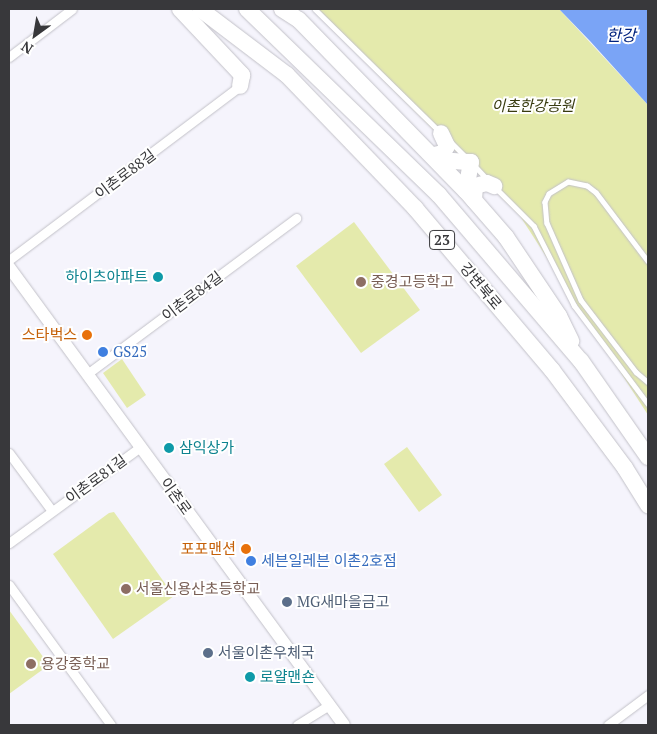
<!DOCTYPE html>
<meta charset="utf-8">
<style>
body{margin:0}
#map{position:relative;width:657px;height:734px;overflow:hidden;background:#f5f4fc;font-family:"PT Serif","Noto Sans KR",serif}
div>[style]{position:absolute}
.green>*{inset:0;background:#e4eaac}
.water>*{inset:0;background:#7aa4f6}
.roads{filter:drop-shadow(0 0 1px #c2c1c8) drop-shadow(0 0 1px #c2c1c8)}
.lane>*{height:4.5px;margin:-2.25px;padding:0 2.25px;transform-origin:2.25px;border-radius:2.25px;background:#fff}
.street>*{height:9px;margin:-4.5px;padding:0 4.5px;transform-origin:4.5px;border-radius:4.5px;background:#fff}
.secondary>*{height:12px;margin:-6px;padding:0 6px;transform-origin:6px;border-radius:6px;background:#fff}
.highway>*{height:16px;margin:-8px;padding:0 8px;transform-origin:8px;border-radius:8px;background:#fff}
.dots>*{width:14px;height:14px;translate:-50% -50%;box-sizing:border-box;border:2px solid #fff;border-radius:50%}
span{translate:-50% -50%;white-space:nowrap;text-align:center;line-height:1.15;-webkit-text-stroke:4px #fff;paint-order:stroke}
.shield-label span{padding:1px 4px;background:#fff;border:1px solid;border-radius:4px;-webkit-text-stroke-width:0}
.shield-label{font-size:14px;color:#38383b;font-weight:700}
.park-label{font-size:15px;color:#383b0f;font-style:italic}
.street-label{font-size:15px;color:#38383b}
.culture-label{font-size:15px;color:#0d838f}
.right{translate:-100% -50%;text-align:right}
.left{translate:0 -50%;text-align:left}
.education-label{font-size:15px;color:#785e54}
.food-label{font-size:15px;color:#c56008}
.shop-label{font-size:15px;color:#366cbe}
.service-label{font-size:15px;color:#4e5e75}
.water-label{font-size:16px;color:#00227e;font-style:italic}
.frame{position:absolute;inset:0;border:10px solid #38383b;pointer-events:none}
.north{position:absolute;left:10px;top:10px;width:50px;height:50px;-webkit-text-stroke:4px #fff;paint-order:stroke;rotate:212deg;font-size:14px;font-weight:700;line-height:20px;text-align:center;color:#38383b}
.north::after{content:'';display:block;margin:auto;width:18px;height:22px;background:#38383b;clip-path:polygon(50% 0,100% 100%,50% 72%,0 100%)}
</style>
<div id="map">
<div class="green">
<div style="clip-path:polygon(312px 9px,559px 9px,648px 105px,648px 415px,520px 216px)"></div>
<div style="clip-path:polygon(354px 222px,420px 310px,361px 353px,296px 266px)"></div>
<div style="clip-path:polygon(122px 359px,146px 395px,127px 408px,103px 373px)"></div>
<div style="clip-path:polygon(407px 447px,442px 495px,419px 512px,384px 464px)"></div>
<div style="clip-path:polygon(114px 512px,174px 596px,113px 639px,53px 554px,109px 513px)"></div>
<div style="clip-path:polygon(9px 610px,49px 665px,9px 694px)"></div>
</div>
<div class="water">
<div style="clip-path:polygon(559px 9px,648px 9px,648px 105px,590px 41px)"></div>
</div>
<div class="roads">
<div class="lane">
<div style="left:315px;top:9px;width:174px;rotate:44.5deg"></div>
<div style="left:452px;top:143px;width:20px;rotate:45deg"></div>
<div style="left:475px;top:166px;width:18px;rotate:47deg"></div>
<div style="left:496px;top:188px;width:54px;rotate:45deg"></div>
<div style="left:534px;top:226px;width:89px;rotate:63.1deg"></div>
<div style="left:574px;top:305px;width:124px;rotate:53.2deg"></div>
<div style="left:648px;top:262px;width:86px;rotate:-127deg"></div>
<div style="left:596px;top:193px;width:11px;rotate:-142deg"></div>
<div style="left:587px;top:186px;width:19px;rotate:-168deg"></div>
<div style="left:568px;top:182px;width:22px;rotate:148deg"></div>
<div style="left:549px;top:194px;width:9px;rotate:117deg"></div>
<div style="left:545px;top:202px;width:21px;rotate:85deg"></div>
<div style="left:547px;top:223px;width:84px;rotate:66.2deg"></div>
<div style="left:581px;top:300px;width:91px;rotate:52.6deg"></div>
<div style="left:636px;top:372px;width:16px;rotate:40deg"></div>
</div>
<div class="street">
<div style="left:9px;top:57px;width:79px;rotate:-37.3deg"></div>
<div style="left:9px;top:260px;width:289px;rotate:-37deg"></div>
<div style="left:87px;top:374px;width:261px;rotate:-36.7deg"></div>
<div style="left:9px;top:453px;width:72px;rotate:53.4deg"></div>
<div style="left:9px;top:543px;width:162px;rotate:-36.2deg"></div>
<div style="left:9px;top:585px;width:173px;rotate:53.9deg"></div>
<div style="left:297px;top:725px;width:38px;rotate:-32deg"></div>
<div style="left:608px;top:725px;width:50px;rotate:-36.9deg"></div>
</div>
<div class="secondary">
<div style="left:9px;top:267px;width:567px;rotate:53.82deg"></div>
</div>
<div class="highway">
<div style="left:180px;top:9px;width:91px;rotate:46.8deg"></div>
<div style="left:242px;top:75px;width:11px;rotate:100deg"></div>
<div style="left:200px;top:9px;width:109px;rotate:37.2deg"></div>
<div style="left:287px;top:75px;width:185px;rotate:46.1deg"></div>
<div style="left:415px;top:208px;width:212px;rotate:49.8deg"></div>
<div style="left:552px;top:370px;width:122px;rotate:53.3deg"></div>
<div style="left:625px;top:468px;width:44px;rotate:58.1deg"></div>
<div style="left:247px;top:9px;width:267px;rotate:44.1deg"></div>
<div style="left:439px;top:195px;width:218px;rotate:49.5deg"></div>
<div style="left:581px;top:361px;width:117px;rotate:55.1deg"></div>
<div style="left:282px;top:9px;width:20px;rotate:33deg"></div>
<div style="left:299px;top:20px;width:239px;rotate:45.7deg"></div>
<div style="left:466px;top:191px;width:61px;rotate:49deg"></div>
<div style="left:506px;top:237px;width:95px;rotate:56.1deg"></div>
<div style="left:559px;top:316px;width:28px;rotate:64deg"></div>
<div style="left:434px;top:155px;width:9px;rotate:-13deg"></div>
<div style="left:443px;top:153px;width:8px;rotate:-60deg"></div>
<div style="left:447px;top:146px;width:14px;rotate:-115deg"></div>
<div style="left:439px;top:160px;width:32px;rotate:4deg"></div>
<div style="left:471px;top:162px;width:29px;rotate:100deg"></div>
<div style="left:474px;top:200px;width:14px;rotate:-86deg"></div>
<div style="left:475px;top:186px;width:12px;rotate:-14deg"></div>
<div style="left:487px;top:183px;width:8px;rotate:23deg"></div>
</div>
</div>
<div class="dots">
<div style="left:158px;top:277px;background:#0f9aa8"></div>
<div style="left:361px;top:282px;background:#8d6e63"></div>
<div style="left:87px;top:335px;background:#e8710a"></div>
<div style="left:103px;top:352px;background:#3f7fe0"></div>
<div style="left:169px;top:448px;background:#0f9aa8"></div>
<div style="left:246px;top:549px;background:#e8710a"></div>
<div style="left:251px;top:561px;background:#3f7fe0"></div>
<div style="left:126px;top:589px;background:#8d6e63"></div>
<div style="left:287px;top:602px;background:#5c6f8a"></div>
<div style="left:208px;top:653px;background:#5c6f8a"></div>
<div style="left:31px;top:664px;background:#8d6e63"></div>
<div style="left:250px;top:677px;background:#0f9aa8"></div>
</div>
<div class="shield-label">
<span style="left:442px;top:240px">23</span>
</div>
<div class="park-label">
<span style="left:533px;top:106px">이촌한강공원</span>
</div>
<div class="street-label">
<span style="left:125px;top:174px;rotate:-37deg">이촌로88길</span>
<span style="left:481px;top:286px;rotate:50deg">강변북로</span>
<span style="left:192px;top:296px;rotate:-37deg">이촌로84길</span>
<span style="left:96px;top:479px;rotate:-36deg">이촌로81길</span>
<span style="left:176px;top:496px;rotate:54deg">이촌로</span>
</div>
<div class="culture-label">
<span class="right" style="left:148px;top:277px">하이츠아파트</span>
<span class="left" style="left:179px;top:448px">삼익상가</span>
<span class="left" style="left:260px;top:677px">로얄맨숀</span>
</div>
<div class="education-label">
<span class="left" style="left:371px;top:282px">중경고등학고</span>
<span class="left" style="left:136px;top:589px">서울신용산초등학교</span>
<span class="left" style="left:41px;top:664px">용강중학교</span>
</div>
<div class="food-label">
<span class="right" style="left:77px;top:335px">스타벅스</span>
<span class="right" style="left:236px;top:549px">포포맨션</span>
</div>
<div class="shop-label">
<span class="left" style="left:113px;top:352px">GS25</span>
<span class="left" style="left:261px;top:561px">세븐일레븐 이촌2호점</span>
</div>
<div class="service-label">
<span class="left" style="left:297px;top:602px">MG새마을금고</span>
<span class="left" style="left:218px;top:653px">서울이촌우체국</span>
</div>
<div class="water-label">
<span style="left:621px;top:35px">한강</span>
</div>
<div class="frame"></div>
<div class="north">N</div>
</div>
